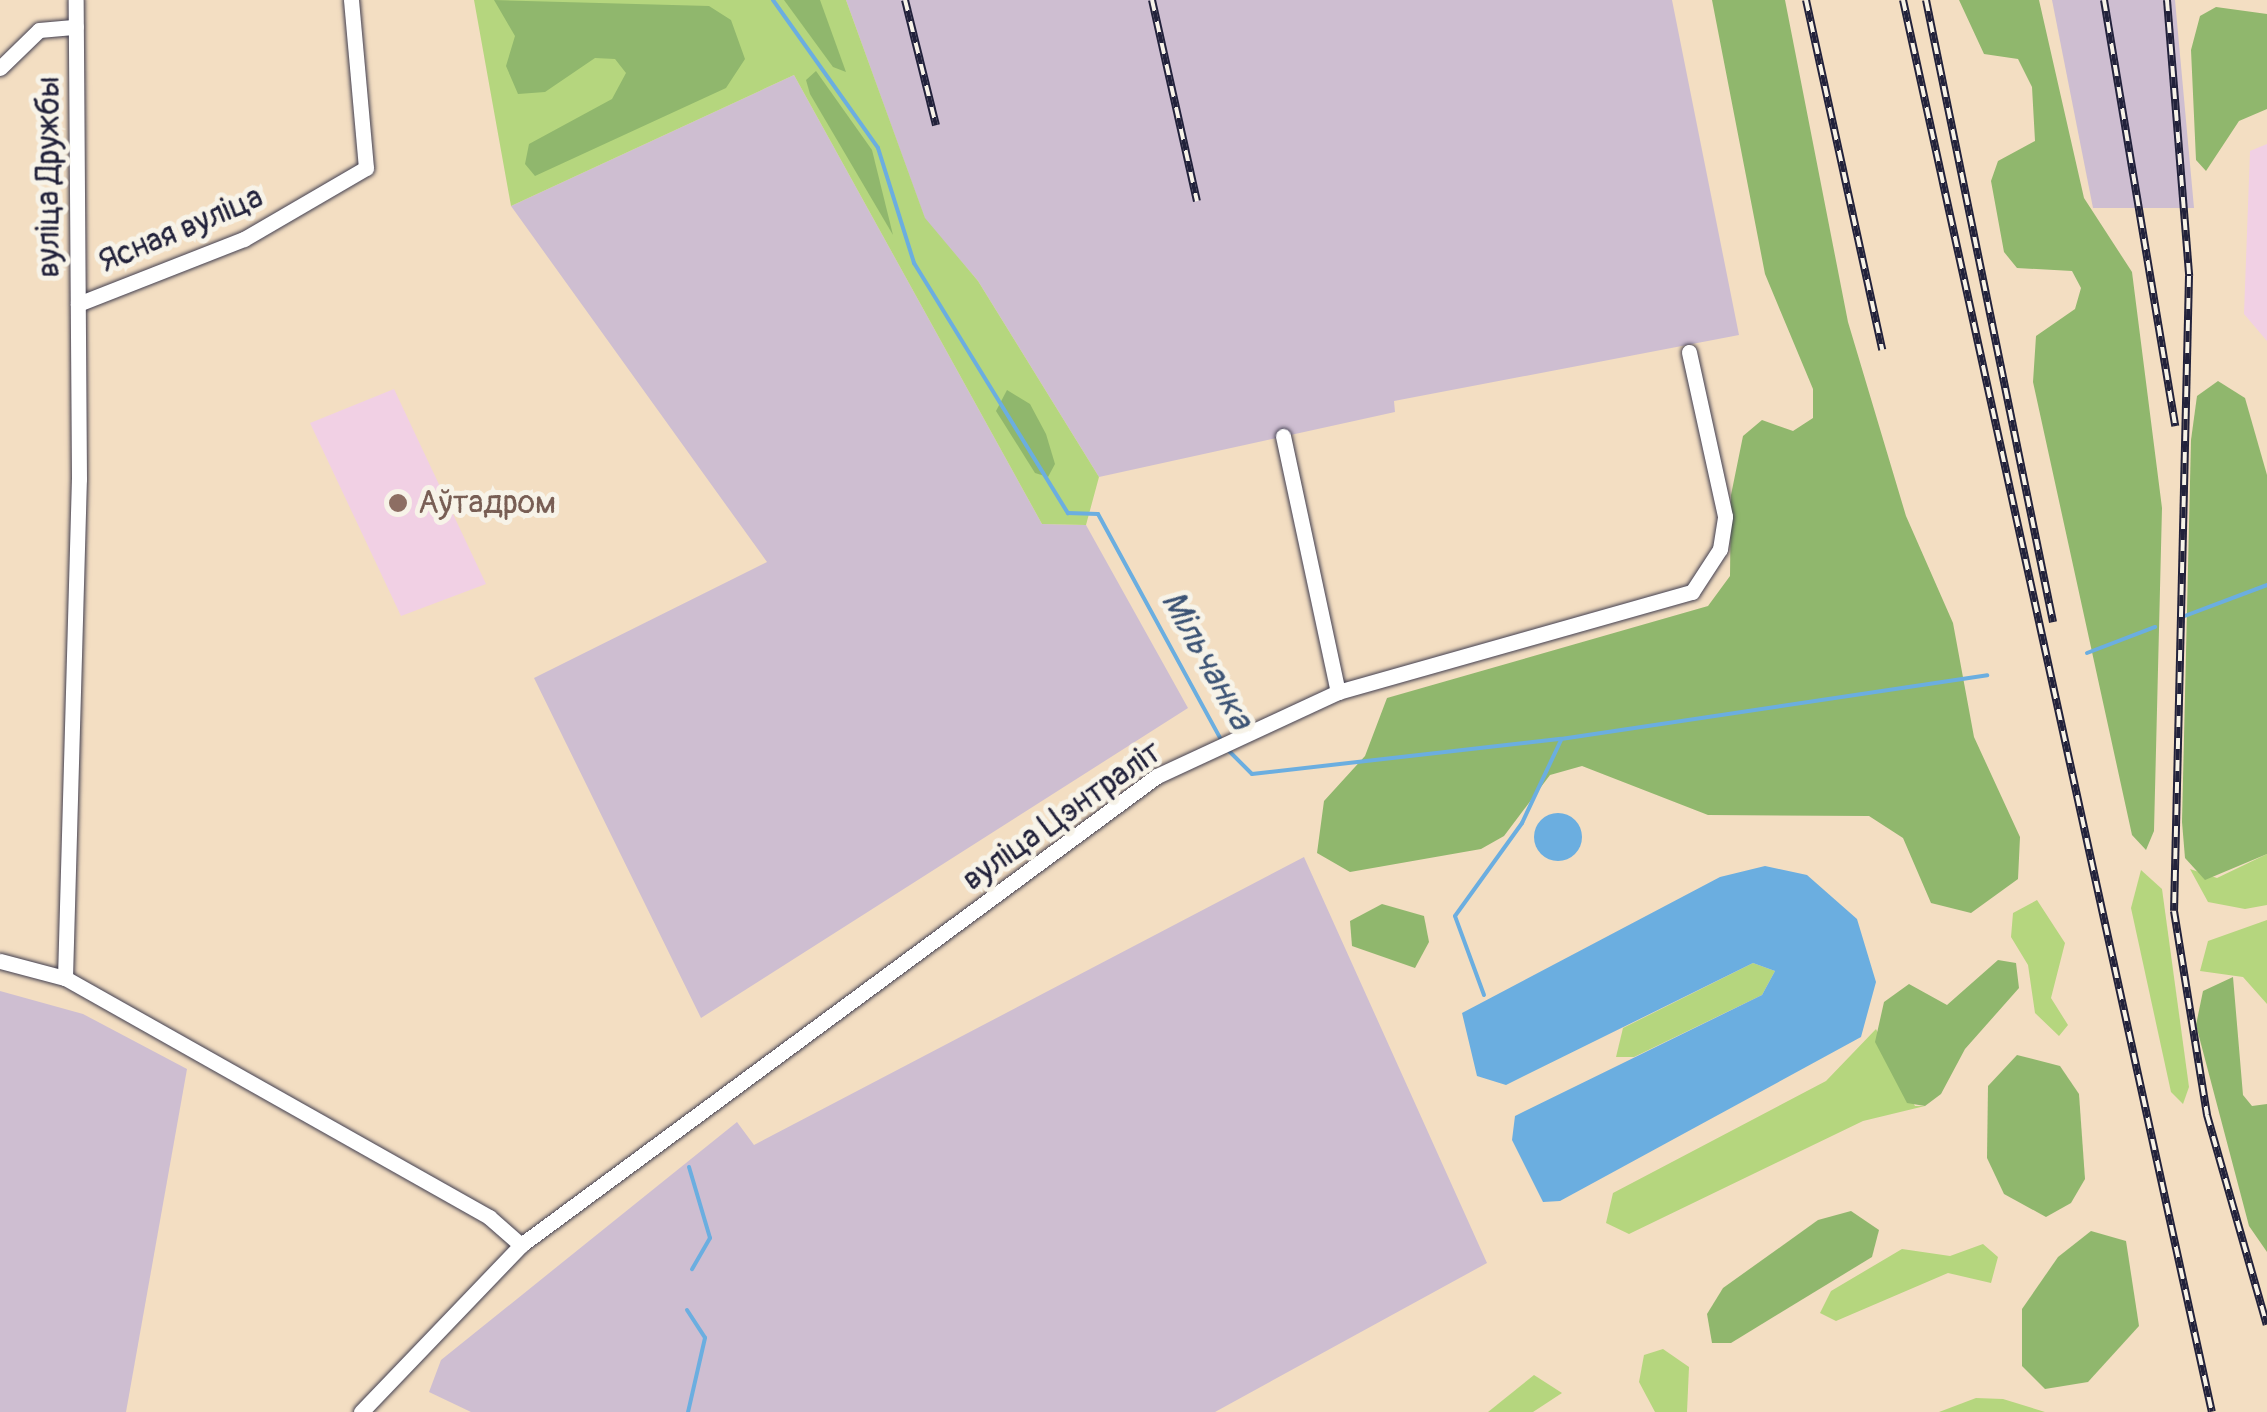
<!DOCTYPE html>
<meta charset="utf-8">
<style>
body{margin:0}
#map{position:relative;width:2267px;height:1412px;overflow:hidden;background:#f3dec2;font-family:Pangolin,sans-serif}
div>[style]{position:absolute}
.built>*{inset:0;background:#f1d0e4}
.industrial>*{inset:0;background:#cebed1}
.green>*{inset:0;background:#b5d67e}
.forest>*{inset:0;background:#90b76d}
.water>*{inset:0;background:#6baee0}
.round{border-radius:50%}
.stream>*{height:4px;margin:-2px;padding:0 2px;transform-origin:2px;border-radius:2px;background:#6baee0}
.roads{filter:drop-shadow(0 0 2px #413e4f) drop-shadow(0 0 2px #413e4f)}
.minor>*{height:15px;margin:-7.5px;padding:0 7.5px;transform-origin:7.5px;border-radius:7.5px;background:#fff}
.rail>*{height:8px;margin-top:-4px;transform-origin:0;background:repeating-linear-gradient(90deg,#f7f3e8 0 11px,#22223b 0 22px);box-sizing:border-box;border-block:2px solid #22223b}
.dots>*{width:28px;height:28px;translate:-50% -50%;box-sizing:border-box;border:5px solid #f7f3e8;border-radius:50%}
span{translate:-50% -50%;white-space:nowrap;text-align:center;line-height:1.15;-webkit-text-stroke:10px #f7f3e8;paint-order:stroke}
.street-label{font-size:32px;color:#22223b}
.education-label{font-size:32px;color:#785e54}
.left{translate:0 -50%;text-align:left}
.water-label{font-size:35px;color:#3c5375;font-style:italic}
</style>
<div id="map">
<div class="built">
<div style="clip-path:polygon(2267px 144px,2267px 341px,2244px 314px,2250px 151px)"></div>
<div style="clip-path:polygon(394px 389px,486px 584px,401px 616px,310px 423px)"></div>
</div>
<div class="industrial">
<div style="clip-path:polygon(846px 0,1672px 0,1739px 335px,1394px 401px,1395px 412px,1099px 477px,978px 281px,925px 219px)"></div>
<div style="clip-path:polygon(2052px 0,2175px 0,2194px 208px,2093px 208px)"></div>
<div style="clip-path:polygon(794px 75px,1042px 524px,1086px 525px,1188px 708px,701px 1018px,534px 678px,767px 562px,511px 206px)"></div>
<div style="clip-path:polygon(1304px 857px,1487px 1263px,1215px 1412px,471px 1412px,429px 1392px,441px 1360px,737px 1122px,754px 1145px)"></div>
<div style="clip-path:polygon(0 991px,83px 1014px,187px 1069px,126px 1412px,0 1412px)"></div>
</div>
<div class="green">
<div style="clip-path:polygon(474px 0,846px 0,925px 218px,978px 281px,1099px 477px,1086px 525px,1042px 524px,794px 75px,511px 206px)"></div>
<div style="clip-path:polygon(2267px 854px,2267px 905px,2245px 909px,2208px 902px,2190px 869px,2217px 878px)"></div>
<div style="clip-path:polygon(2141px 870px,2162px 889px,2189px 1087px,2183px 1104px,2171px 1092px,2131px 908px)"></div>
<div style="clip-path:polygon(2037px 900px,2065px 943px,2051px 998px,2068px 1025px,2059px 1036px,2035px 1013px,2028px 965px,2011px 937px,2013px 913px)"></div>
<div style="clip-path:polygon(2267px 920px,2267px 1004px,2243px 977px,2200px 971px,2208px 941px)"></div>
<div style="clip-path:polygon(1753px 963px,1775px 971px,1762px 995px,1634px 1057px,1616px 1057px,1623px 1028px)"></div>
<div style="clip-path:polygon(1876px 1029px,1915px 1106px,1925px 1106px,1863px 1121px,1629px 1234px,1606px 1223px,1613px 1193px,1826px 1081px)"></div>
<div style="clip-path:polygon(1983px 1244px,1998px 1257px,1991px 1283px,1948px 1273px,1836px 1321px,1820px 1313px,1831px 1291px,1902px 1249px,1950px 1256px)"></div>
<div style="clip-path:polygon(1663px 1349px,1689px 1367px,1687px 1412px,1655px 1412px,1639px 1382px,1644px 1355px)"></div>
<div style="clip-path:polygon(1534px 1375px,1562px 1393px,1533px 1412px,1488px 1412px)"></div>
<div style="clip-path:polygon(1976px 1398px,2003px 1399px,2045px 1412px,1939px 1412px)"></div>
</div>
<div class="forest">
<div style="clip-path:polygon(494px 0,709px 6px,731px 20px,745px 59px,726px 88px,535px 176px,525px 164px,529px 144px,612px 99px,626px 73px,615px 59px,595px 58px,545px 92px,518px 94px,506px 66px,515px 36px)"></div>
<div style="clip-path:polygon(784px 0,820px 0,846px 72px,833px 67px)"></div>
<div style="clip-path:polygon(1712px 0,1785px 0,1848px 322px,1906px 516px,1953px 623px,1974px 737px,2020px 837px,2018px 879px,1971px 913px,1931px 903px,1903px 838px,1869px 816px,1708px 815px,1582px 766px,1550px 775px,1504px 836px,1481px 849px,1350px 872px,1317px 853px,1324px 801px,1365px 756px,1387px 698px,1708px 606px,1730px 576px,1731px 495px,1743px 436px,1762px 420px,1793px 431px,1813px 418px,1813px 389px,1765px 274px)"></div>
<div style="clip-path:polygon(1959px 0,2039px 0,2084px 198px,2132px 272px,2162px 508px,2154px 831px,2146px 850px,2132px 835px,2033px 382px,2036px 336px,2075px 309px,2081px 288px,2072px 271px,2017px 268px,2004px 252px,1991px 181px,1998px 161px,2035px 141px,2032px 87px,2018px 59px,1984px 54px)"></div>
<div style="clip-path:polygon(2216px 7px,2267px 14px,2267px 109px,2239px 121px,2206px 171px,2196px 160px,2191px 50px,2200px 16px)"></div>
<div style="clip-path:polygon(816px 71px,872px 150px,893px 235px,810px 94px,806px 80px)"></div>
<div style="clip-path:polygon(2218px 381px,2245px 398px,2267px 475px,2267px 854px,2205px 880px,2185px 858px,2182px 822px,2191px 440px,2197px 396px)"></div>
<div style="clip-path:polygon(1007px 390px,1030px 404px,1046px 434px,1055px 464px,1048px 477px,1035px 473px,996px 411px)"></div>
<div style="clip-path:polygon(1382px 904px,1424px 916px,1429px 942px,1415px 968px,1352px 946px,1350px 921px)"></div>
<div style="clip-path:polygon(1998px 960px,2016px 963px,2019px 988px,1965px 1049px,1941px 1094px,1925px 1106px,1907px 1103px,1875px 1042px,1884px 1002px,1909px 984px,1947px 1005px)"></div>
<div style="clip-path:polygon(2233px 977px,2243px 1095px,2252px 1106px,2267px 1104px,2267px 1252px,2249px 1226px,2196px 1025px,2203px 991px)"></div>
<div style="clip-path:polygon(2017px 1055px,2060px 1066px,2079px 1094px,2085px 1179px,2071px 1203px,2046px 1217px,2004px 1194px,1987px 1158px,1988px 1086px)"></div>
<div style="clip-path:polygon(1851px 1211px,1879px 1230px,1872px 1257px,1731px 1343px,1712px 1343px,1707px 1314px,1723px 1288px,1818px 1220px)"></div>
<div style="clip-path:polygon(2091px 1231px,2126px 1241px,2139px 1326px,2088px 1382px,2045px 1389px,2022px 1366px,2022px 1309px,2058px 1257px)"></div>
</div>
<div class="water">
<div class="round" style="left:1534px;top:813px;width:48px;height:48px"></div>
<div style="clip-path:polygon(1765px 866px,1807px 875px,1857px 919px,1876px 982px,1861px 1037px,1560px 1201px,1543px 1202px,1512px 1140px,1515px 1116px,1762px 995px,1775px 971px,1753px 963px,1506px 1085px,1477px 1076px,1462px 1013px,1720px 877px)"></div>
</div>
<div class="stream">
<div style="left:773px;top:0;width:181px;rotate:54.6deg"></div>
<div style="left:878px;top:148px;width:121px;rotate:72.6deg"></div>
<div style="left:914px;top:263px;width:294px;rotate:58.4deg"></div>
<div style="left:1068px;top:513px;width:30px;rotate:2deg"></div>
<div style="left:1098px;top:514px;width:259px;rotate:61.4deg"></div>
<div style="left:2182px;top:617px;width:91px;rotate:-20.6deg"></div>
<div style="left:2087px;top:653px;width:73px;rotate:-20.9deg"></div>
<div style="left:1227px;top:749px;width:35px;rotate:45deg"></div>
<div style="left:1252px;top:774px;width:311px;rotate:-6.5deg"></div>
<div style="left:1561px;top:739px;width:431px;rotate:-8.5deg"></div>
<div style="left:1484px;top:995px;width:84px;rotate:-110.2deg"></div>
<div style="left:1455px;top:916px;width:115px;rotate:-54.2deg"></div>
<div style="left:1522px;top:823px;width:92px;rotate:-64.8deg"></div>
<div style="left:689px;top:1167px;width:74px;rotate:73.5deg"></div>
<div style="left:710px;top:1238px;width:36px;rotate:120deg"></div>
<div style="left:687px;top:1310px;width:33px;rotate:57deg"></div>
<div style="left:705px;top:1338px;width:76px;rotate:102.9deg"></div>
</div>
<div class="roads">
<div class="minor">
<div style="left:0;top:68px;width:54px;rotate:-44.3deg"></div>
<div style="left:39px;top:30px;width:37px;rotate:-5deg"></div>
<div style="left:78px;top:304px;width:178px;rotate:-21.4deg"></div>
<div style="left:244px;top:239px;width:141px;rotate:-30.2deg"></div>
<div style="left:366px;top:168px;width:169px;rotate:-95.1deg"></div>
<div style="left:1283px;top:436px;width:262px;rotate:77.9deg"></div>
<div style="left:0;top:961px;width:67px;rotate:14.7deg"></div>
<div style="left:65px;top:978px;width:487px;rotate:29.4deg"></div>
<div style="left:489px;top:1217px;width:43px;rotate:41.2deg"></div>
<div style="left:65px;top:978px;width:499px;rotate:-88.4deg"></div>
<div style="left:79px;top:479px;width:479px;rotate:-90.4deg"></div>
<div style="left:361px;top:1412px;width:231px;rotate:-46.2deg"></div>
<div style="left:521px;top:1245px;width:790px;rotate:-36.41deg"></div>
<div style="left:1157px;top:776px;width:200px;rotate:-24.9deg"></div>
<div style="left:1338px;top:692px;width:368px;rotate:-15.8deg"></div>
<div style="left:1692px;top:592px;width:51px;rotate:-56.9deg"></div>
<div style="left:1720px;top:549px;width:33px;rotate:-81deg"></div>
<div style="left:1725px;top:516px;width:168px;rotate:-102.4deg"></div>
</div>
</div>
<div class="rail">
<div style="left:905px;top:0;width:129px;rotate:76.1deg"></div>
<div style="left:1152px;top:0;width:206px;rotate:77.4deg"></div>
<div style="left:1806px;top:0;width:358px;rotate:77.7deg"></div>
<div style="left:1903px;top:0;width:1445px;rotate:77.66deg"></div>
<div style="left:1926px;top:0;width:635px;rotate:78.46deg"></div>
<div style="left:2104px;top:0;width:432px;rotate:80.5deg"></div>
<div style="left:2167px;top:0;width:277px;rotate:85.4deg"></div>
<div style="left:2189px;top:276px;width:635px;rotate:91.35deg"></div>
<div style="left:2174px;top:911px;width:207px;rotate:80.8deg"></div>
<div style="left:2207px;top:1115px;width:218px;rotate:74.1deg"></div>
</div>
<div class="dots">
<div style="left:398px;top:503px;background:#8d6e63"></div>
</div>
<div class="street-label">
<span style="left:49px;top:177px;rotate:-90deg">вуліца Дружбы</span>
<span style="left:181px;top:230px;rotate:-23deg">Ясная вуліца</span>
<span style="left:1062px;top:816px;rotate:-35deg">вуліца Цэнтраліт</span>
</div>
<div class="education-label">
<span class="left" style="left:418px;top:503px">Аўтадром</span>
</div>
<div class="water-label">
<span style="left:1207px;top:660px;rotate:61deg">Мільчанка</span>
</div>
</div>
